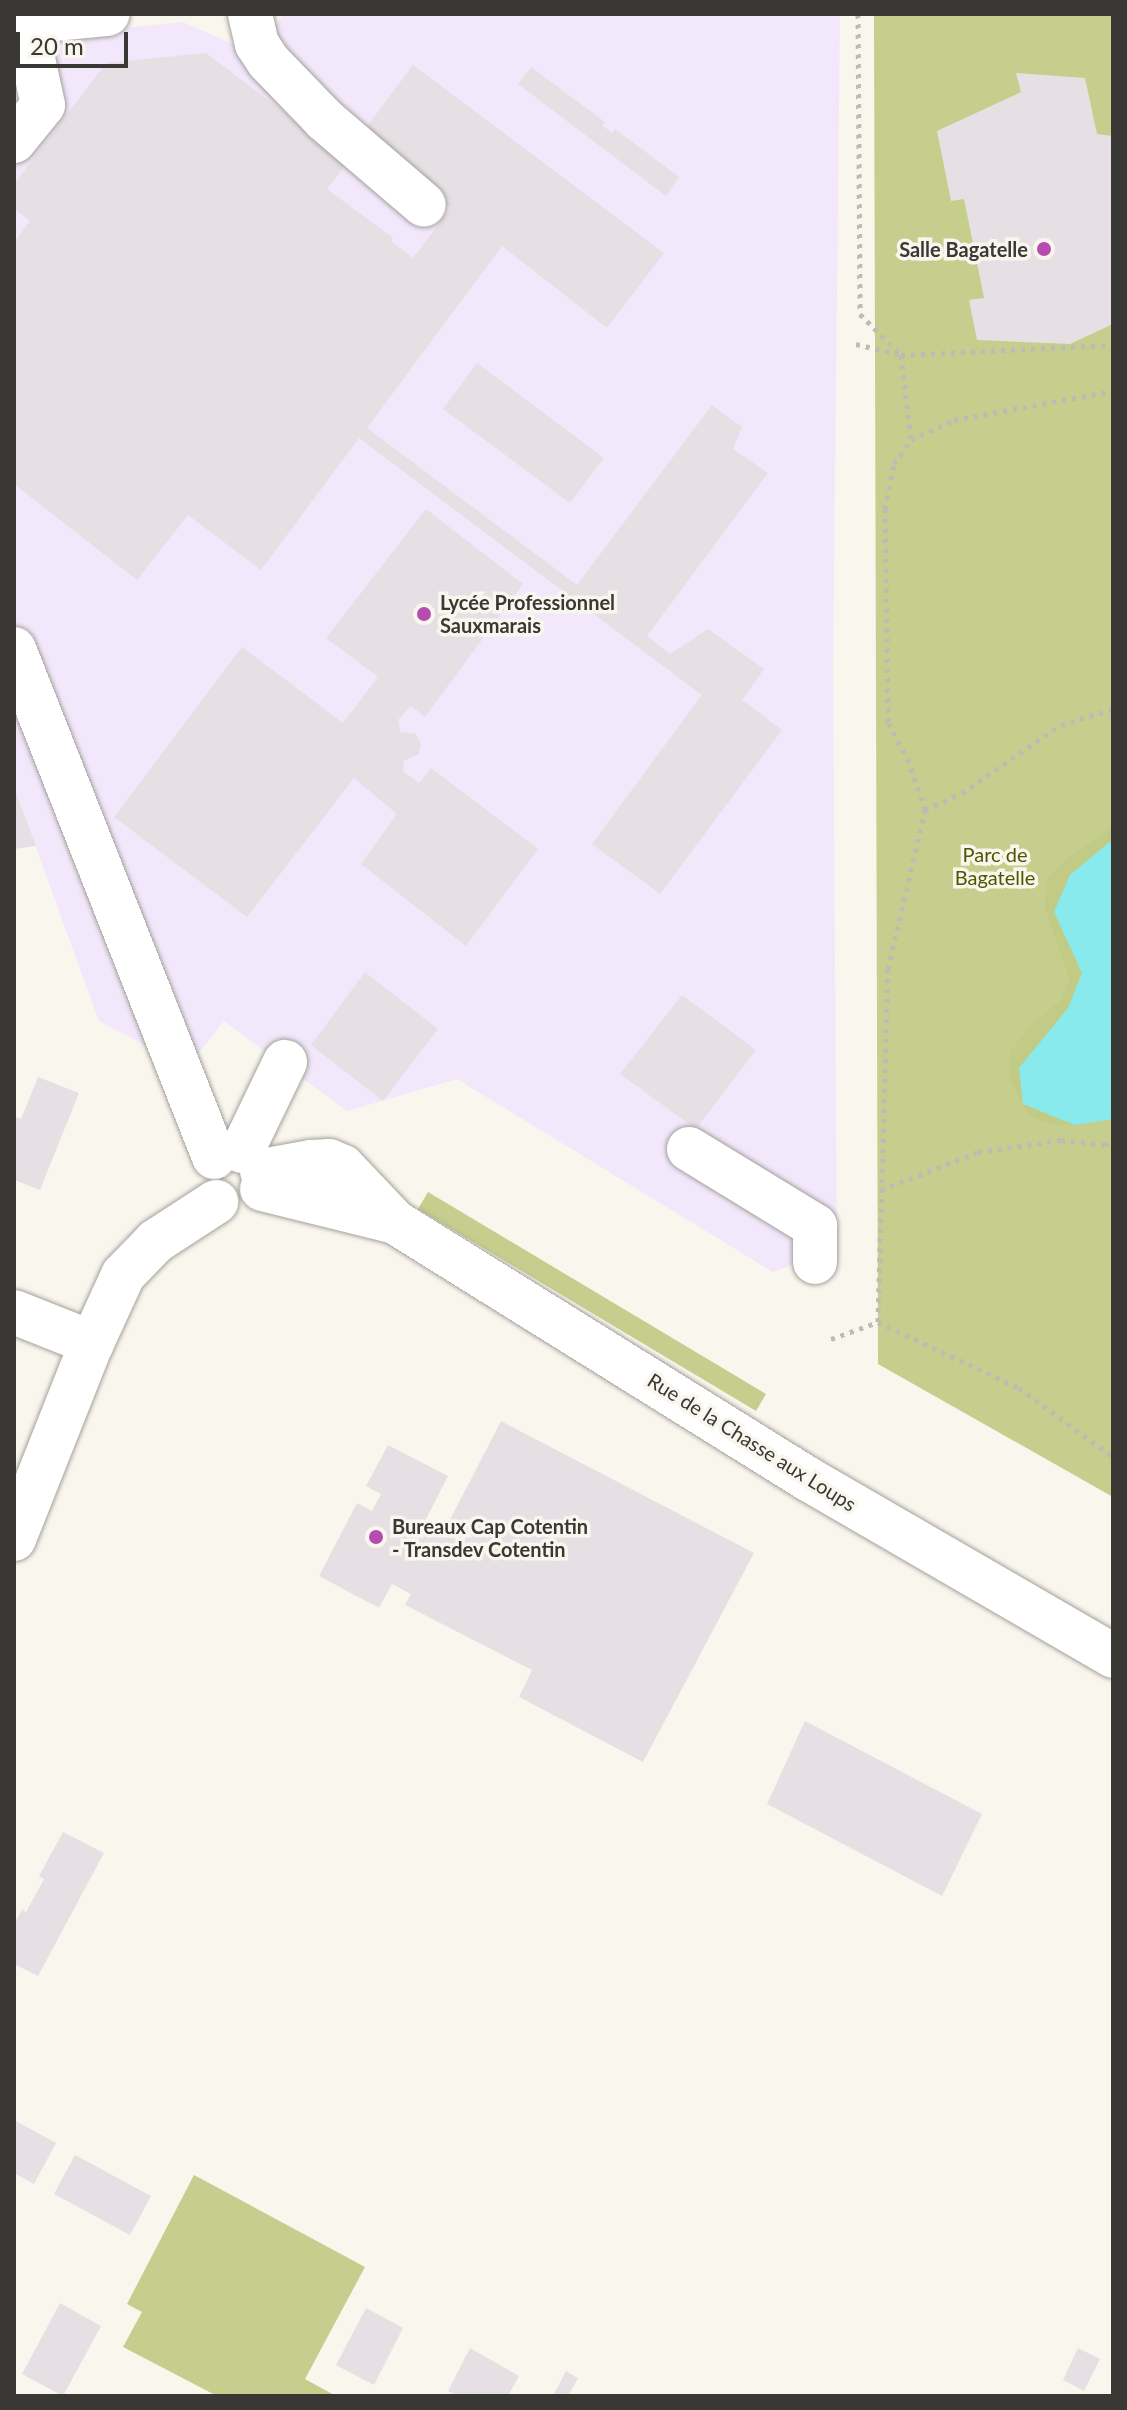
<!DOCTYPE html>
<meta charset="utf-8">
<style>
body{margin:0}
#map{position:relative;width:1127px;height:2410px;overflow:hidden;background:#f9f6ee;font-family:Lato,sans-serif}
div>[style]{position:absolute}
.education>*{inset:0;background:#f2e7fb}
.green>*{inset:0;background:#c5ce8c}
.forest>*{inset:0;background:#c2cb85}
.water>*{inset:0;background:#88eaed}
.building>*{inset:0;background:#e6e0e5}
.path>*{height:5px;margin-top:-2.5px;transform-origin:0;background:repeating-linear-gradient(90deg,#bebbb5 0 4px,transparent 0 10px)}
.roads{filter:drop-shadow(0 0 2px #a4a19b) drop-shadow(0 0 2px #a4a19b)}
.minor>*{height:44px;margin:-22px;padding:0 22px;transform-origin:22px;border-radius:22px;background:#fff}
.dots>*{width:22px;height:22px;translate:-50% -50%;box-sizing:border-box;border:4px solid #f9f6ee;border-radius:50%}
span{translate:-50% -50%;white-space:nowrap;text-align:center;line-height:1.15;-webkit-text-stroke:7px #f9f6ee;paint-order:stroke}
.poi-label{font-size:20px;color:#393835;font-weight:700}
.right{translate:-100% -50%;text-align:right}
.left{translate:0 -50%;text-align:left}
.park-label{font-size:20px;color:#505600}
.street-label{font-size:20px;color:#393835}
.frame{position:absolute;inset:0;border:16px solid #393835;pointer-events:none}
.scale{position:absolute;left:16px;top:32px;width:112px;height:36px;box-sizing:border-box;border:4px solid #393835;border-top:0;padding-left:10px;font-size:24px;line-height:28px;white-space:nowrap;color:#393835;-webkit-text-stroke:6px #f9f6ee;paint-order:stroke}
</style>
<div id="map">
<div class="education">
<div style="clip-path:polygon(295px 14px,840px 14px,833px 664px,837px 1261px,800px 1262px,773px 1272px,457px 1079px,347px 1111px,224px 1021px,197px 1055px,170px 1058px,99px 1021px,14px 787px,14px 39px,183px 22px,241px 48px,263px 42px,282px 16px)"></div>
</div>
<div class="green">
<div style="clip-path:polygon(874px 14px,1113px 14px,1113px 1497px,878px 1364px)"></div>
<div style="clip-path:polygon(428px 1192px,766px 1394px,756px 1411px,418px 1209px)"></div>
<div style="clip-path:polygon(194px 2175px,365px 2267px,305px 2379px,336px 2396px,217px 2396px,123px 2347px,142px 2312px,127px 2304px)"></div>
</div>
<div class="forest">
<div style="clip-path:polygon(1113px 826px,1113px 1114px,1075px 1125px,1052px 1125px,1029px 1115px,1009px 1079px,1010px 1052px,1030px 1026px,1060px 1001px,1070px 980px,1044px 906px,1048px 877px,1068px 858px)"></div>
</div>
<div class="water">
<div style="clip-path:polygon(1113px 839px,1113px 1119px,1075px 1125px,1023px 1104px,1019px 1068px,1068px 1008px,1082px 973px,1054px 912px,1070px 875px)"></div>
</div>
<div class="building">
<div style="clip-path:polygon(206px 53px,349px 161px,327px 189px,393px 238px,391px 241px,413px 258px,451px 208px,359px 137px,413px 65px,664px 253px,607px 328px,502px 246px,367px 428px,577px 585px,712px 405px,742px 427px,733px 449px,768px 473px,647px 636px,670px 654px,708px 629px,764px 669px,742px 700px,782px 730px,660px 894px,592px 844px,702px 695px,359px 438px,261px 570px,188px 515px,137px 580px,14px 484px,14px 243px,30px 221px,14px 209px,14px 184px,106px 63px)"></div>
<div style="clip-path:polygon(531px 67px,605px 122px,602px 125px,612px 133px,615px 129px,679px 177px,666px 196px,518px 84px)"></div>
<div style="clip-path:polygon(1016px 73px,1085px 78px,1097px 134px,1113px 136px,1113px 324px,1070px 344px,977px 340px,969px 300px,984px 298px,964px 199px,951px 201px,937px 131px,1021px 92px)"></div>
<div style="clip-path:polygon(477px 363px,604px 458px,570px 503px,443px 409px)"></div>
<div style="clip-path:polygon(426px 509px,523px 584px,425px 717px,411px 706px,398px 720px,400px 732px,416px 734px,421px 744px,419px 754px,403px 761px,404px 772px,419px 783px,431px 768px,538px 849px,466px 946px,361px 864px,397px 814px,354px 778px,247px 917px,114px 817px,242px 647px,343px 723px,378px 677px,326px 638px)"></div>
<div style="clip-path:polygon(14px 787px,36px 846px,14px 849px)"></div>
<div style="clip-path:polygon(365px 972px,438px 1029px,383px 1101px,311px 1045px)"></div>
<div style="clip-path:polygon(682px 995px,756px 1050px,696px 1129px,620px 1074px)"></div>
<div style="clip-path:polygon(38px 1077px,79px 1093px,40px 1190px,14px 1180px,14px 1116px,21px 1119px)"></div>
<div style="clip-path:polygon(501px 1421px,754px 1553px,643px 1762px,519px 1697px,532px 1670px,405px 1605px,411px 1594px,392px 1584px,379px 1608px,319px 1576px,357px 1503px,372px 1511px,381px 1494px,366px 1486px,388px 1445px,448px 1476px,422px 1527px,441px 1537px)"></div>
<div style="clip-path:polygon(805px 1721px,982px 1814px,942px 1896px,767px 1804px)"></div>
<div style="clip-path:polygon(63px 1832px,104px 1853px,38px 1976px,14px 1964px,14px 1925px,22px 1909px,26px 1912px,44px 1879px,39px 1876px)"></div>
<div style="clip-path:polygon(14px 2120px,56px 2143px,34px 2184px,14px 2173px)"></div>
<div style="clip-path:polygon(75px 2155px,151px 2196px,130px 2235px,54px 2194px)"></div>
<div style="clip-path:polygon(60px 2303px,101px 2326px,63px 2396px,22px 2374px)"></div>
<div style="clip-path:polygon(366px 2308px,403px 2328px,374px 2385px,336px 2365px)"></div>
<div style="clip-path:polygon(470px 2348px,519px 2376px,508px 2396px,457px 2396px,448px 2391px)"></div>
<div style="clip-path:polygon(1078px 2348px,1100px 2359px,1084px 2391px,1063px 2380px)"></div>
<div style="clip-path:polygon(566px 2371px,578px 2378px,568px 2396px,553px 2396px)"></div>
</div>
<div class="path">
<div style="left:858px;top:14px;width:300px;rotate:89.6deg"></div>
<div style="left:860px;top:314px;width:58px;rotate:45deg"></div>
<div style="left:901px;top:355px;width:86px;rotate:83.3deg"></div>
<div style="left:911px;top:440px;width:47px;rotate:-24.9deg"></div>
<div style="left:954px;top:420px;width:162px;rotate:-10.3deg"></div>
<div style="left:856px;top:344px;width:46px;rotate:13.7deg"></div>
<div style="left:901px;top:355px;width:212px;rotate:-2.7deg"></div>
<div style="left:925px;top:810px;width:41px;rotate:-24.7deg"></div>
<div style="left:962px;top:793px;width:120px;rotate:-34.5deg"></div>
<div style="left:1061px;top:725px;width:54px;rotate:-17.1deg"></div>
<div style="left:881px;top:1190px;width:104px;rotate:-21.4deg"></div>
<div style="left:978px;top:1152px;width:84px;rotate:-8.2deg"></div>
<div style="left:1061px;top:1140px;width:44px;rotate:6.5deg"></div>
<div style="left:1105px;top:1145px;width:10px;rotate:-37deg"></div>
<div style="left:878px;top:1322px;width:156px;rotate:25.1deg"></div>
<div style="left:1019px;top:1388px;width:117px;rotate:36.3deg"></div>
<div style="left:831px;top:1339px;width:50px;rotate:-19.9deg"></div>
<div style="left:878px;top:1322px;width:353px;rotate:-88.4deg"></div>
<div style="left:888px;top:969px;width:163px;rotate:-76.9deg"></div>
<div style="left:925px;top:810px;width:51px;rotate:-108.4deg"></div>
<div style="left:909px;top:762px;width:45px;rotate:-117.7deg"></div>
<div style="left:888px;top:722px;width:213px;rotate:-90.8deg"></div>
<div style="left:885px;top:509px;width:46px;rotate:-78.7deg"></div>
<div style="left:894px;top:464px;width:29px;rotate:-55deg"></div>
</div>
<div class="roads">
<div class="minor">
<div style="left:250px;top:14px;width:31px;rotate:77deg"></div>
<div style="left:257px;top:44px;width:20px;rotate:57deg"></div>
<div style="left:268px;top:61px;width:82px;rotate:46deg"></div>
<div style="left:325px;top:120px;width:130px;rotate:40.6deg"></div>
<div style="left:14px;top:23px;width:94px;rotate:-5.5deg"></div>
<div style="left:14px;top:141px;width:46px;rotate:-51.1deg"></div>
<div style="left:43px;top:105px;width:85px;rotate:-102.2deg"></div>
<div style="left:14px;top:649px;width:546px;rotate:68.51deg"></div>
<div style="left:689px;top:1149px;width:148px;rotate:31.4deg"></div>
<div style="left:815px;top:1226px;width:36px;rotate:90deg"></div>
<div style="left:242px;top:1151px;width:99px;rotate:-64.2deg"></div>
<div style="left:262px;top:1171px;width:50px;rotate:-10.4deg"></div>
<div style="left:311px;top:1162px;width:18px;rotate:-3deg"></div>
<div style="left:329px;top:1161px;width:15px;rotate:23deg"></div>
<div style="left:343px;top:1167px;width:76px;rotate:46.6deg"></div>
<div style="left:395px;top:1222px;width:486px;rotate:31.9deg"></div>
<div style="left:808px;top:1479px;width:353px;rotate:30.1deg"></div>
<div style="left:262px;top:1189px;width:137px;rotate:13.9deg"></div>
<div style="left:14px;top:1312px;width:84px;rotate:21.7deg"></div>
<div style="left:14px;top:1539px;width:209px;rotate:-68.4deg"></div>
<div style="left:91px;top:1345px;width:77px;rotate:-65.4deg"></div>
<div style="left:123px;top:1275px;width:47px;rotate:-45.9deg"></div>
<div style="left:156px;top:1241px;width:72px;rotate:-33deg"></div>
</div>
</div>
<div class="dots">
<div style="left:1044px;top:249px;background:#b64cae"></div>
<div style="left:424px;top:614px;background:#b64cae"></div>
<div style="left:376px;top:1537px;background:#b64cae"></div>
</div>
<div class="poi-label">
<span class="right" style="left:1028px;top:249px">Salle Bagatelle</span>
<span class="left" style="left:440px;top:614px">Lycée Professionnel<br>Sauxmarais</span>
<span class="left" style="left:392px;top:1538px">Bureaux Cap Cotentin<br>- Transdev Cotentin</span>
</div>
<div class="park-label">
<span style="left:995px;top:866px">Parc de<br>Bagatelle</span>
</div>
<div class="street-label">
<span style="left:752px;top:1442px;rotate:32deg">Rue de la Chasse aux Loups</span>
</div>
<div class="frame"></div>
<div class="scale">20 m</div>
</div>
